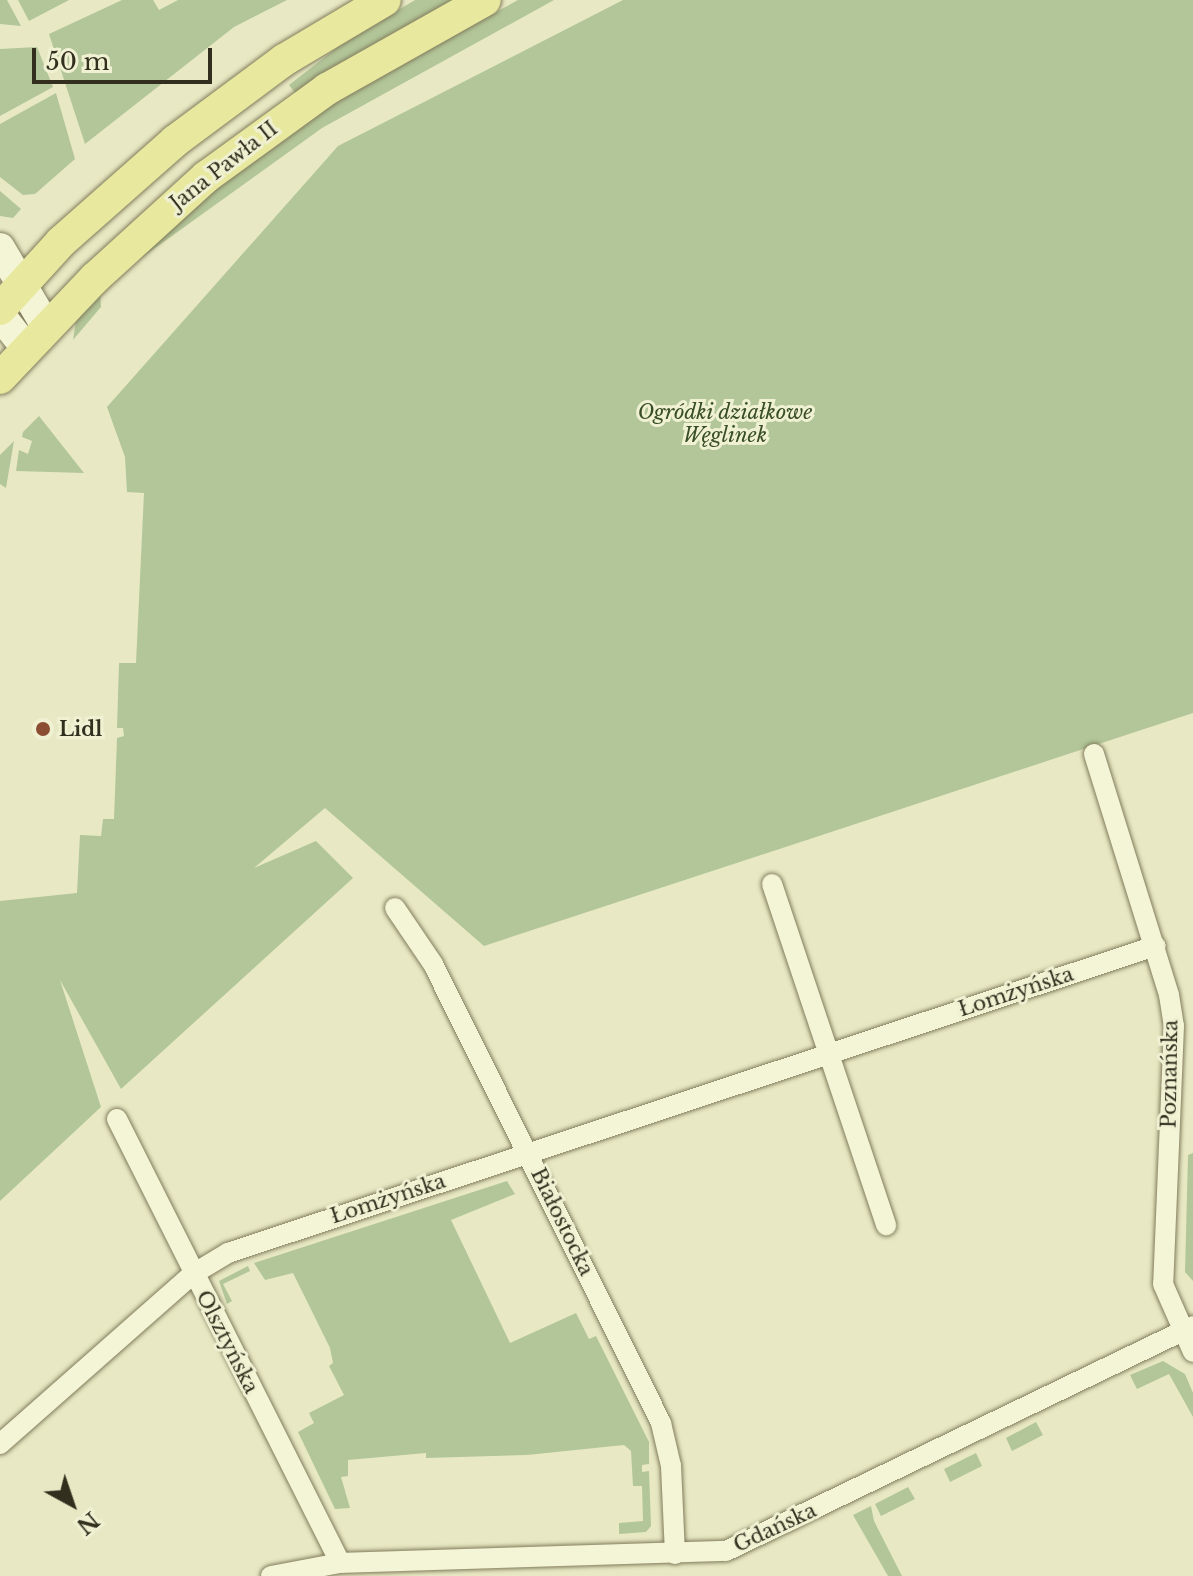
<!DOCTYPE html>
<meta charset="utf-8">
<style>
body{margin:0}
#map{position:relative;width:1193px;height:1576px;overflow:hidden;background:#e8e9c4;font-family:"Libre Baskerville",serif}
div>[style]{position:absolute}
.green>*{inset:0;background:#b2c699}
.roads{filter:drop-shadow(0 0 2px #827c5c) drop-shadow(0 0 2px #827c5c)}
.street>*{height:20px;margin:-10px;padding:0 10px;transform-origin:10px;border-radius:10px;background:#f4f5d6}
.secondary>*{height:30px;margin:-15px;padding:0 15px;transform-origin:15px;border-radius:15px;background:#f4f5d6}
.primary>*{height:32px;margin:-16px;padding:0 16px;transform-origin:16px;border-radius:16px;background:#e8e99f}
.dots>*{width:22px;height:22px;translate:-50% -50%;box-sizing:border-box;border:4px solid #f0f1d2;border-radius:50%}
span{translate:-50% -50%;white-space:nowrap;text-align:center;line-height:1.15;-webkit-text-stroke:6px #f0f1d2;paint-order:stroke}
.street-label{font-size:20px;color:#332f1f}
.park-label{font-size:20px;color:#384e27;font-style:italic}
.poi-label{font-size:20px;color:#332f1f;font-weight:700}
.left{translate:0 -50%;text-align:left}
.north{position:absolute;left:32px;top:1464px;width:80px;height:80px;-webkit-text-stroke:6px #f0f1d2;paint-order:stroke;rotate:140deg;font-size:22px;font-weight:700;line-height:32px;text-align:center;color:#332f1f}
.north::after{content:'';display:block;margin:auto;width:28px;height:36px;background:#332f1f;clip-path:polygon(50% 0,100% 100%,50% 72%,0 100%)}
.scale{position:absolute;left:32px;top:48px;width:180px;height:36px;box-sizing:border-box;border:4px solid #332f1f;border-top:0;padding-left:10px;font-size:24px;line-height:28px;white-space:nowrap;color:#332f1f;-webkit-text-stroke:6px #f0f1d2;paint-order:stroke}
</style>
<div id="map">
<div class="green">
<div style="clip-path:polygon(0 0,7px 0,21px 26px,0 24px)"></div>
<div style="clip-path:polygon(18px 0,69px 0,29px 21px)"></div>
<div style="clip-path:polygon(122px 0,153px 0,159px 10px,178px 0,287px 0,234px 27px,85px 144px,49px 34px)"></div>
<div style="clip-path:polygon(415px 0,458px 0,296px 94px,289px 85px,344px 42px)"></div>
<div style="clip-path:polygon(518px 0,554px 0,322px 128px,126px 269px,219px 185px,350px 92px)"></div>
<div style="clip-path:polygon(623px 0,1193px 0,1193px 713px,484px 946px,325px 808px,254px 868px,316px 841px,353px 878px,121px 1089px,60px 980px,101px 1107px,0 1201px,0 901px,77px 893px,80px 835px,101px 836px,103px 819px,114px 819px,117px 738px,124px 736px,123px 728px,117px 728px,119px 663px,136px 663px,144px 493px,127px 492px,125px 457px,107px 407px,338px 146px)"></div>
<div style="clip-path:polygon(37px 47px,53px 87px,0 116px,0 49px)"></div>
<div style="clip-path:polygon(56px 93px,75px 159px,35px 194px,23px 195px,0 177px,0 124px)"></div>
<div style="clip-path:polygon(0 191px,21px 209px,13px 218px,0 216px)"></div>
<div style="clip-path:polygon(100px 291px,101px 307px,73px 340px,76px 321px)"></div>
<div style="clip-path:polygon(39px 416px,84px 473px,16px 471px,19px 450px,28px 454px,32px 441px,22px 437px,23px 432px)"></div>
<div style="clip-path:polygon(14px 441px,6px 488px,0 484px,0 455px)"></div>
<div style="clip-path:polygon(1193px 1153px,1193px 1281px,1185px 1272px,1188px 1155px)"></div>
<div style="clip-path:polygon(507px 1181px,515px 1194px,451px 1220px,510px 1343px,576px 1313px,589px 1339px,596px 1336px,649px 1442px,649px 1464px,642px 1465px,642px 1472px,649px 1471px,651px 1526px,646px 1532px,619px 1534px,619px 1523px,643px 1521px,642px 1486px,633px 1486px,631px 1451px,624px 1445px,527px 1455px,426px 1458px,426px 1453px,348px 1460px,348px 1476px,341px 1477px,350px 1508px,335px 1509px,298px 1432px,314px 1423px,309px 1413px,344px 1395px,329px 1366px,333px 1363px,330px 1348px,293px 1273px,265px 1280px,254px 1263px)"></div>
<div style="clip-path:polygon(248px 1266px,250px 1271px,223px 1284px,232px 1301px,227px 1304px,219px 1281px)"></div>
<div style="clip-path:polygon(1163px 1361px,1185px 1374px,1193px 1393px,1193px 1417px,1169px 1374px,1137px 1389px,1130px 1375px)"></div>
<div style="clip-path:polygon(1036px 1422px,1043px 1435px,1012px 1451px,1006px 1438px)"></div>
<div style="clip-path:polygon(976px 1453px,982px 1466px,950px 1482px,944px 1469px)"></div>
<div style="clip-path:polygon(908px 1487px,915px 1499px,881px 1516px,875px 1504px)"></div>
<div style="clip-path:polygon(871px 1506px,874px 1521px,902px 1576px,888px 1576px,853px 1515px)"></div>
</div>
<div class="roads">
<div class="street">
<div style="left:1094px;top:754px;width:252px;rotate:72.7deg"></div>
<div style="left:1169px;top:995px;width:31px;rotate:81deg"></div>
<div style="left:1174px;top:1026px;width:258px;rotate:92.4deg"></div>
<div style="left:1163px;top:1284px;width:74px;rotate:66.2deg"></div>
<div style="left:772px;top:884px;width:360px;rotate:71.5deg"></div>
<div style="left:395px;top:908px;width:68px;rotate:55.8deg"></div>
<div style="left:433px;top:964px;width:513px;rotate:63.58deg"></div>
<div style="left:661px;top:1423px;width:44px;rotate:76.9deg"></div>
<div style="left:671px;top:1466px;width:88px;rotate:87.4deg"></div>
<div style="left:117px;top:1119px;width:497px;rotate:63.3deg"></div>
<div style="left:0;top:1444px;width:257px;rotate:-41.4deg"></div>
<div style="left:193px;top:1274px;width:41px;rotate:-31deg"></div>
<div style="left:228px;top:1253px;width:977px;rotate:-18.32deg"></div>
<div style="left:271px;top:1576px;width:70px;rotate:-10.7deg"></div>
<div style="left:340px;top:1563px;width:386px;rotate:-1.8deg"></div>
<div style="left:726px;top:1551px;width:518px;rotate:-25.72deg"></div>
</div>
<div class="secondary">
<div style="left:0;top:248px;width:91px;rotate:59.5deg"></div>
<div style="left:0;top:315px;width:42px;rotate:51.8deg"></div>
</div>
<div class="primary">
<div style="left:0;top:309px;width:91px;rotate:-47.7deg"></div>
<div style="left:61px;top:242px;width:152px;rotate:-41.5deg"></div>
<div style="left:175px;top:141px;width:136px;rotate:-36.6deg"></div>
<div style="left:284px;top:60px;width:117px;rotate:-30.7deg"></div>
<div style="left:0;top:378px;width:138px;rotate:-46.5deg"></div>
<div style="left:95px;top:278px;width:150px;rotate:-42.3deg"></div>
<div style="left:206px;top:177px;width:150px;rotate:-36deg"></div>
<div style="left:327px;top:89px;width:181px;rotate:-29.4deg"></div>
</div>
</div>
<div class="dots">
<div style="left:43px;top:729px;background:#8b4e32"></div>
</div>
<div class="street-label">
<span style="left:224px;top:166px;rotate:-38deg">Jana Pawła II</span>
<span style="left:1016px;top:992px;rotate:-18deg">Łomżyńska</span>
<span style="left:1170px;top:1074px;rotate:-89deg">Poznańska</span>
<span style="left:388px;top:1199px;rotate:-18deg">Łomżyńska</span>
<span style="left:562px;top:1222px;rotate:64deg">Białostocka</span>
<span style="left:227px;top:1342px;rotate:63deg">Olsztyńska</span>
<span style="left:775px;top:1528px;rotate:-25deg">Gdańska</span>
</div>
<div class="park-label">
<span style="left:725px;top:424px">Ogródki działkowe<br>Węglinek</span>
</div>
<div class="poi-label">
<span class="left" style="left:59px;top:729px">Lidl</span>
</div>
<div class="north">N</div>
<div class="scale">50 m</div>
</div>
